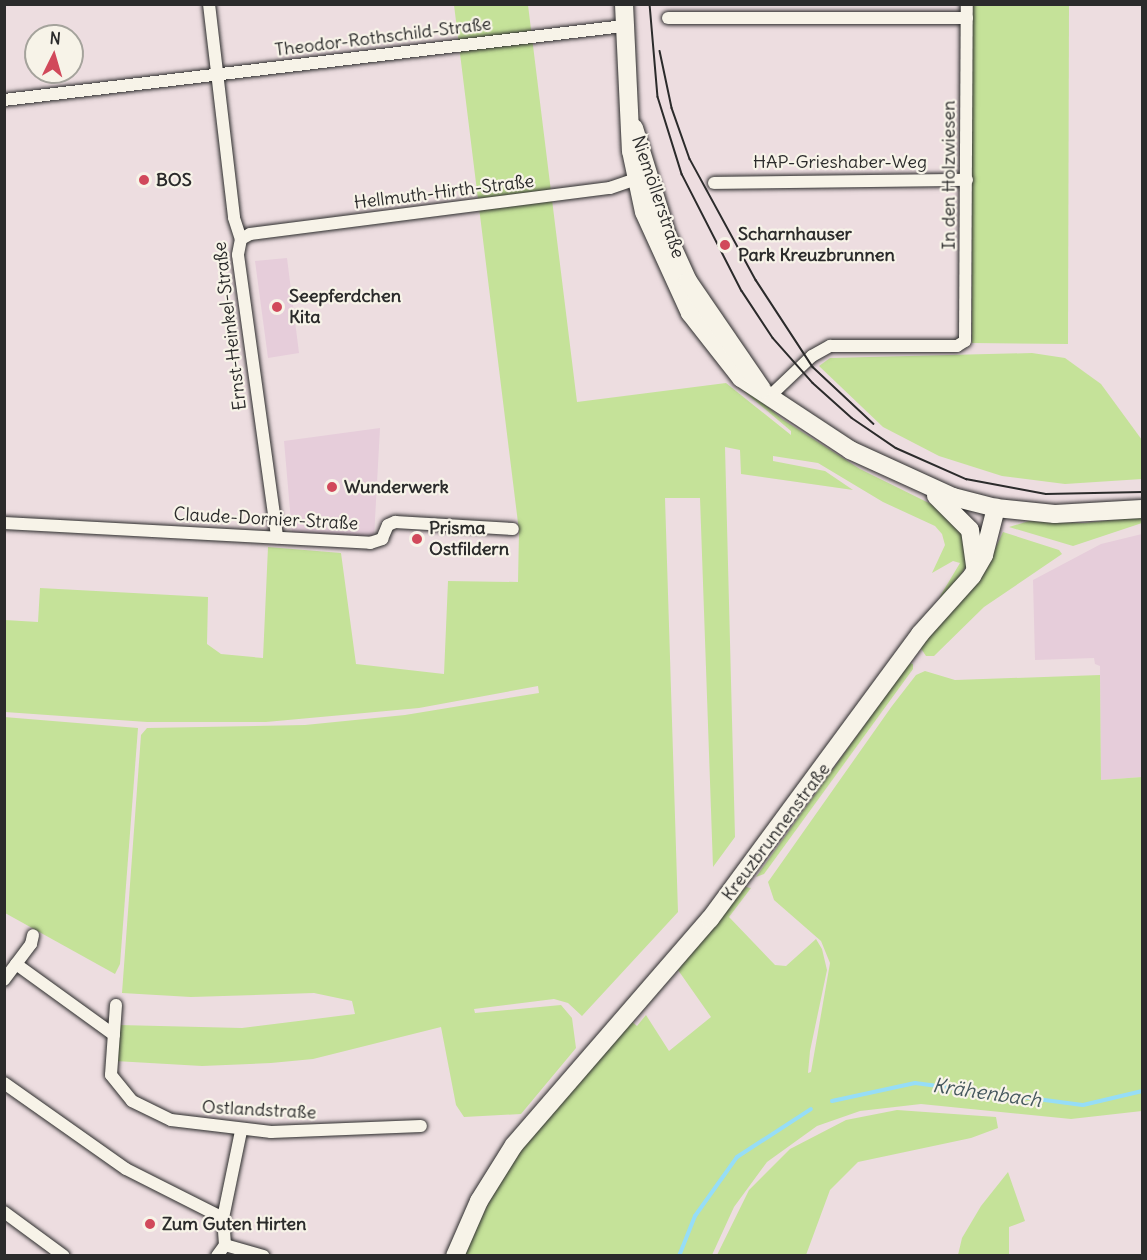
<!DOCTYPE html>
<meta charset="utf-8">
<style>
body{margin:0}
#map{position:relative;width:1147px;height:1260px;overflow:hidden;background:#eddde0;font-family:Delius,sans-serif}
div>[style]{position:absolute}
.built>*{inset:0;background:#e6cdda}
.green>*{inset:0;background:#c5e299}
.stream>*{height:4px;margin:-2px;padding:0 2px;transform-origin:2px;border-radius:2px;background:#96ddf7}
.roads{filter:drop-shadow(0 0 2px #2b2b2b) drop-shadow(0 0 2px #2b2b2b)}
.street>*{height:12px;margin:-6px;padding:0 6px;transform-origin:6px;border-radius:6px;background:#f7f3e8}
.secondary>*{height:18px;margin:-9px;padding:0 9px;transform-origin:9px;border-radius:9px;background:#f7f3e8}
.tram>*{height:1.5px;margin:-0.75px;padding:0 0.75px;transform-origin:0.75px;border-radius:0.75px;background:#2b2b2b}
.dots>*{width:16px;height:16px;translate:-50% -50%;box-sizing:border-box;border:3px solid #f7f3e8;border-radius:50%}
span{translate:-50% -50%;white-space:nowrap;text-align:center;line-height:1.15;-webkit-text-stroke:4.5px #f7f3e8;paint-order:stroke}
.street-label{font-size:18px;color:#2b2b2b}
.poi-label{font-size:18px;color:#2b2b2b;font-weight:700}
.left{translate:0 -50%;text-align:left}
.water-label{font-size:20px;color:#46585e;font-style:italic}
.frame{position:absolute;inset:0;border:6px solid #2b2b2b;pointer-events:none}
.north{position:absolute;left:24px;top:24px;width:60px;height:60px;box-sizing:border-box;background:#f7f3e8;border:2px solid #a5a39c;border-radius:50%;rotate:5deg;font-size:16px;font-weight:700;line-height:24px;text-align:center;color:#2b2b2b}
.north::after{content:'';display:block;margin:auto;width:21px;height:27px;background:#d1495b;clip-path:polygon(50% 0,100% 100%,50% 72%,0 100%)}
</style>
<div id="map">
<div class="built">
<div style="clip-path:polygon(287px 258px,299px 353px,268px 358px,255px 261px)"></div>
<div style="clip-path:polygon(380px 428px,374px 538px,292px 533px,284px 441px)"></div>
<div style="clip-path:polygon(1142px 534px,1142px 777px,1101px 780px,1100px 666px,1095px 664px,1094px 658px,1035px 660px,1033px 580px,1101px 544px)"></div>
</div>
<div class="green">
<div style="clip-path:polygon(454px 5px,528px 5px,577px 402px,726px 383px,791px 435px,791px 431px,733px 382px,743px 386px,782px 419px,860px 469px,935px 506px,963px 529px,967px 565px,955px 584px,939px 598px,960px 563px,953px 561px,932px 573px,945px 545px,942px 534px,935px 526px,883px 502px,818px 463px,773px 456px,773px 461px,825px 471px,853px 490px,741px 474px,740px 450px,725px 447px,735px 837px,713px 867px,700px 498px,665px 498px,678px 912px,582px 1016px,568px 1003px,554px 999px,474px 1009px,475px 1013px,561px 1005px,572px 1018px,576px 1048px,521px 1114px,464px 1117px,456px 1105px,441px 1027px,313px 1059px,271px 1063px,202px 1066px,115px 1061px,119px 1025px,242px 1028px,355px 1014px,352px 1001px,314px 993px,191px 997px,122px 993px,141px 735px,147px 728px,305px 725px,405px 715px,539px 693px,538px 686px,419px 708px,266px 722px,147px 722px,5px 712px,5px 620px,38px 622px,40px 588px,208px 597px,207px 644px,221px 654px,263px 658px,268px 547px,341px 553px,356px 664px,444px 674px,448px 581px,518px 582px,519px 531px)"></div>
<div style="clip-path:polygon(972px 5px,1069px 5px,1068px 344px,972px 343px)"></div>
<div style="clip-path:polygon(1032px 353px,1065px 358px,1101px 384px,1142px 440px,1142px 479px,1065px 484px,1002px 476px,939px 456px,883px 427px,819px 366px,830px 358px)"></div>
<div style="clip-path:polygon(1142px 517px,1142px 523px,1073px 546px,1009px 527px,1029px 521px,1084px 523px)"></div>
<div style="clip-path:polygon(1003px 532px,1059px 550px,1062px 554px,984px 607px,934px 656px,926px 656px,920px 647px,984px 572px)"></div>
<div style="clip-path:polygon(909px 663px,913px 664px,913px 669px,764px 874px,756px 877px)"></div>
<div style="clip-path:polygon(925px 671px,955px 680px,1100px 675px,1101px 780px,1142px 777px,1142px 1111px,1071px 1119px,921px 1104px,860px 1111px,817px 1126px,767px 1162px,734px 1207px,712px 1255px,462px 1256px,508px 1165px,631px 1021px,637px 1026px,646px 1015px,669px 1051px,711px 1017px,678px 970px,746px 887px,751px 888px,729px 917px,775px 965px,786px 966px,816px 939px,822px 949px,827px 970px,810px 1051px,808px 1073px,811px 1072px,830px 963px,821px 941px,774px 900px,768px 882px,892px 706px,916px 675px)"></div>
<div style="clip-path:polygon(4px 717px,138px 728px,120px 964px,115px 974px,5px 913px)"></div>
<div style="clip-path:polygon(897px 1110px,996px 1117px,998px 1128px,971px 1138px,858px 1162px,830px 1190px,806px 1255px,717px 1255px,749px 1190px,790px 1149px,846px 1120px)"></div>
<div style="clip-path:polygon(1008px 1172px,1025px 1221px,1009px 1227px,1009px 1255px,958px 1255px,962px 1238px,981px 1206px)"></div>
</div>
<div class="stream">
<div style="left:832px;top:1101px;width:85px;rotate:-12.2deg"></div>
<div style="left:915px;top:1083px;width:169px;rotate:7.5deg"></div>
<div style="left:1083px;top:1105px;width:61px;rotate:-13.3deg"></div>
<div style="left:679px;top:1256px;width:43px;rotate:-68.2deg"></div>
<div style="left:695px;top:1216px;width:72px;rotate:-54.6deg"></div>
<div style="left:737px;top:1157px;width:88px;rotate:-33deg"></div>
</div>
<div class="roads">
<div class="street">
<div style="left:209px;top:4px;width:215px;rotate:83.3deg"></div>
<div style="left:234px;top:218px;width:22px;rotate:72deg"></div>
<div style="left:241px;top:239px;width:16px;rotate:101deg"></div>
<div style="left:238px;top:255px;width:285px;rotate:82.1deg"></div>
<div style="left:668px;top:18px;width:299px"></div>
<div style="left:4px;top:100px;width:624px;rotate:-6.81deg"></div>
<div style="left:714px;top:183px;width:253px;rotate:-0.7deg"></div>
<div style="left:241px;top:239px;width:10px;rotate:-29deg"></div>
<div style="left:250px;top:234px;width:363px;rotate:-7.3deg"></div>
<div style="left:610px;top:188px;width:36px;rotate:-19deg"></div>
<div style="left:770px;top:396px;width:58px;rotate:-43.6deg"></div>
<div style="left:812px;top:356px;width:21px;rotate:-29deg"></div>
<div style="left:830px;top:346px;width:127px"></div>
<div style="left:957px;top:346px;width:9px;rotate:-32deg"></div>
<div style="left:965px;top:341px;width:337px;rotate:-89.7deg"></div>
<div style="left:4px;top:523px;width:367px;rotate:3.1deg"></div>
<div style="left:370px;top:543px;width:13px;rotate:-18deg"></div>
<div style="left:382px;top:539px;width:15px;rotate:-67deg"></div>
<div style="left:388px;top:525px;width:8px;rotate:-23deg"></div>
<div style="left:395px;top:522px;width:118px;rotate:3.4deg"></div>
<div style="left:16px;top:964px;width:121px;rotate:35.9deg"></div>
<div style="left:4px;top:980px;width:45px;rotate:-53.1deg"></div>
<div style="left:31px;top:944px;width:9px;rotate:-77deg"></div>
<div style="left:116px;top:1005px;width:70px;rotate:94.1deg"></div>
<div style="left:111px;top:1075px;width:33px;rotate:51deg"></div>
<div style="left:132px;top:1101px;width:43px;rotate:26deg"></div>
<div style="left:171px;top:1120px;width:101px;rotate:6.8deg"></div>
<div style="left:271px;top:1132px;width:150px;rotate:-2.3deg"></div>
<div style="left:4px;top:1083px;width:149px;rotate:35.2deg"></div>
<div style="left:126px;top:1169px;width:109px;rotate:26.8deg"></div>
<div style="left:4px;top:1212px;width:74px;rotate:36.3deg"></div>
<div style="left:225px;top:1245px;width:40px;rotate:16deg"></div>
<div style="left:217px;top:1256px;width:14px;rotate:-54deg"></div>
<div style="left:225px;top:1245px;width:27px;rotate:-94deg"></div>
<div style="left:223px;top:1218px;width:89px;rotate:-78.3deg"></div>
</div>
<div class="secondary">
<div style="left:624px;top:4px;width:147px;rotate:87.3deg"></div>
<div style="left:631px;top:151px;width:62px;rotate:78deg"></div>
<div style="left:644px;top:212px;width:111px;rotate:65.5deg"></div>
<div style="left:690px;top:313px;width:83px;rotate:51.9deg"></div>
<div style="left:741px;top:378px;width:131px;rotate:33.4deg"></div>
<div style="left:850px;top:450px;width:113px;rotate:24.5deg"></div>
<div style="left:953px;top:497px;width:44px;rotate:14.3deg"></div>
<div style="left:996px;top:508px;width:59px;rotate:5.8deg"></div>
<div style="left:1055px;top:514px;width:87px;rotate:-3.3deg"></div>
<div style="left:634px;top:128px;width:112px;rotate:72.9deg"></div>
<div style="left:667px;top:235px;width:51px;rotate:65.5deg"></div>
<div style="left:688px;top:281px;width:131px;rotate:55.6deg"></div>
<div style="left:936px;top:496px;width:48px;rotate:45deg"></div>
<div style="left:970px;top:530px;width:37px;rotate:82deg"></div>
<div style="left:455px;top:1256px;width:60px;rotate:-66.4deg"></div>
<div style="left:479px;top:1201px;width:66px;rotate:-58deg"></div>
<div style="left:514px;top:1145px;width:299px;rotate:-49.1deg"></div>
<div style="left:710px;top:919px;width:354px;rotate:-53.6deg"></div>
<div style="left:920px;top:634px;width:78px;rotate:-48.1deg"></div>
<div style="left:972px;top:576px;width:24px;rotate:-60deg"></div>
<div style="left:984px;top:555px;width:49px;rotate:-75.7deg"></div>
</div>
</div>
<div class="tram">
<div style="left:650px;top:4px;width:93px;rotate:85.1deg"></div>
<div style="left:658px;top:97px;width:81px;rotate:72.7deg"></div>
<div style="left:682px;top:174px;width:131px;rotate:62.9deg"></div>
<div style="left:742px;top:291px;width:56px;rotate:56.6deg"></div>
<div style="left:773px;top:338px;width:60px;rotate:48.4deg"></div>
<div style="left:813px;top:383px;width:52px;rotate:41.9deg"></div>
<div style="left:852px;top:418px;width:53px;rotate:34.3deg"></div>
<div style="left:896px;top:448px;width:77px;rotate:23.9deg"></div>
<div style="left:966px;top:479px;width:81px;rotate:10.6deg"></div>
<div style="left:1046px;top:494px;width:96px;rotate:-1.2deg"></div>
<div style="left:660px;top:51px;width:58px;rotate:78.1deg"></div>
<div style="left:672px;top:108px;width:54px;rotate:70.6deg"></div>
<div style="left:690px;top:159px;width:138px;rotate:61.4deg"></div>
<div style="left:756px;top:280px;width:104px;rotate:56.8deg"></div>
<div style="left:813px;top:367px;width:83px;rotate:43.1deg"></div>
</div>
<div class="dots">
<div style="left:144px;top:180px;background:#d1495b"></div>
<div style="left:725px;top:245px;background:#d1495b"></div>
<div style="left:277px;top:307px;background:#d1495b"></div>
<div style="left:332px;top:487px;background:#d1495b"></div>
<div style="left:417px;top:539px;background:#d1495b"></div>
<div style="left:150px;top:1224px;background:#d1495b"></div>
</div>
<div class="street-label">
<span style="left:383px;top:37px;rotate:-7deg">Theodor-Rothschild-Straße</span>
<span style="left:840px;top:162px">HAP-Grieshaber-Weg</span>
<span style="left:949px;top:175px;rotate:-90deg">In den Holzwiesen</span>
<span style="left:444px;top:192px;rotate:-7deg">Hellmuth-Hirth-Straße</span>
<span style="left:658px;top:197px;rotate:71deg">Niemöllerstraße</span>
<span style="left:230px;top:326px;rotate:-97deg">Ernst-Heinkel-Straße</span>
<span style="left:266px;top:519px;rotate:3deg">Claude-Dornier-Straße</span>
<span style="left:776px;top:832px;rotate:-53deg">Kreuzbrunnenstraße</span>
<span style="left:259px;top:1110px;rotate:3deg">Ostlandstraße</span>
</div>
<div class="poi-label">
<span class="left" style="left:156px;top:180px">BOS</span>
<span class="left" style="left:738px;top:245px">Scharnhauser<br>Park Kreuzbrunnen</span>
<span class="left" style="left:289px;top:307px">Seepferdchen<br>Kita</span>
<span class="left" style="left:344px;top:487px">Wunderwerk</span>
<span class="left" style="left:429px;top:539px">Prisma<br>Ostfildern</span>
<span class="left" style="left:162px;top:1224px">Zum Guten Hirten</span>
</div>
<div class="water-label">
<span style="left:987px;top:1092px;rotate:8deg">Krähenbach</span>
</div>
<div class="frame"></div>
<div class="north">N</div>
</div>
